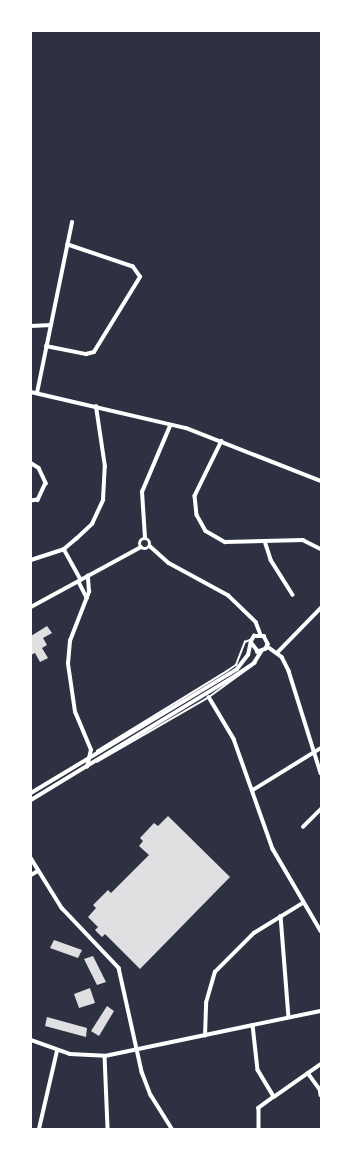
<!DOCTYPE html>
<style>
body{margin:0}
#map{position:relative;width:352px;height:1160px;overflow:hidden;background:#2d3142;font-family:Overpass,sans-serif}
div>[style]{position:absolute}
.building>*{inset:0;background:#e0e0e3}
.service>*{height:1.5px;margin:-0.75px;padding:0 0.75px;transform-origin:0.75px;border-radius:0.75px;background:#fff}
.minor>*{height:3.5px;margin:-1.75px;padding:0 1.75px;transform-origin:1.75px;border-radius:1.75px;background:#fff}
.minor>.ring{margin:-1.75px;padding:0;box-sizing:content-box;background:none;border:3.5px solid #fff;border-radius:50%}
span{translate:-50% -50%;white-space:nowrap;text-align:center;line-height:1.15;-webkit-text-stroke:4px #fff;paint-order:stroke}
.frame{position:absolute;inset:0;border:32px solid #fff;pointer-events:none}
</style>
<div id="map">
<div class="building">
<div style="clip-path:polygon(47px 626px,52px 633px,43px 638px,47px 645px,42px 648px,48px 658px,40px 662px,35px 653px,31px 655px,31px 636px)"></div>
<div style="clip-path:polygon(168px 816px,230px 877px,140px 969px,105px 934px,102px 937px,95px 930px,98px 927px,88px 917px,96px 908px,93px 905px,108px 890px,111px 893px,149px 855px,139px 846px,143px 841px,140px 838px,154px 823px,158px 826px)"></div>
<div style="clip-path:polygon(54px 940px,82px 950px,78px 958px,50px 948px)"></div>
<div style="clip-path:polygon(93px 956px,106px 982px,97px 985px,84px 959px)"></div>
<div style="clip-path:polygon(90px 988px,95px 1003px,79px 1008px,74px 994px)"></div>
<div style="clip-path:polygon(107px 1006px,114px 1011px,99px 1036px,91px 1031px)"></div>
<div style="clip-path:polygon(47px 1017px,87px 1028px,86px 1037px,45px 1026px)"></div>
</div>
<div class="service">
<div style="left:97px;top:751px;width:153px;rotate:-31.6deg"></div>
<div style="left:227px;top:671px;width:11px;rotate:-34deg"></div>
<div style="left:236px;top:665px;width:25px;rotate:-69deg"></div>
<div style="left:245px;top:642px;width:5px;rotate:-22deg"></div>
<div style="left:97px;top:762px;width:129px;rotate:-30.1deg"></div>
<div style="left:209px;top:697px;width:54px;rotate:-36deg"></div>
</div>
<div class="minor">
<div style="left:31px;top:326px;width:20px;rotate:-3deg"></div>
<div style="left:46px;top:346px;width:41px;rotate:11.3deg"></div>
<div style="left:86px;top:354px;width:8px;rotate:-14deg"></div>
<div style="left:94px;top:352px;width:88px;rotate:-58.5deg"></div>
<div style="left:140px;top:277px;width:12px;rotate:-125deg"></div>
<div style="left:133px;top:267px;width:69px;rotate:-161.3deg"></div>
<div style="left:31px;top:392px;width:159px;rotate:13.1deg"></div>
<div style="left:186px;top:428px;width:145px;rotate:21.4deg"></div>
<div style="left:37px;top:393px;width:174px;rotate:-78.4deg"></div>
<div style="left:222px;top:441px;width:61px;rotate:116.1deg"></div>
<div style="left:195px;top:496px;width:19px;rotate:84deg"></div>
<div style="left:197px;top:515px;width:18px;rotate:61deg"></div>
<div style="left:206px;top:531px;width:22px;rotate:30deg"></div>
<div style="left:225px;top:542px;width:78px;rotate:-1.5deg"></div>
<div style="left:303px;top:540px;width:20px;rotate:27deg"></div>
<div style="left:31px;top:463px;width:9px;rotate:32deg"></div>
<div style="left:39px;top:468px;width:17px;rotate:65deg"></div>
<div style="left:46px;top:483px;width:19px;rotate:115deg"></div>
<div style="left:38px;top:500px;width:7px;rotate:172deg"></div>
<div style="left:145px;top:538px;width:46px;rotate:-93.7deg"></div>
<div style="left:142px;top:492px;width:72px;rotate:-67deg"></div>
<div class="ring" style="left:139.5px;top:538.5px;width:7.5px;height:7.5px"></div>
<div style="left:265px;top:541px;width:20px;rotate:72deg"></div>
<div style="left:271px;top:560px;width:41px;rotate:57.8deg"></div>
<div style="left:150px;top:546px;width:25px;rotate:42deg"></div>
<div style="left:169px;top:563px;width:67px;rotate:28.5deg"></div>
<div style="left:228px;top:595px;width:39px;rotate:44deg"></div>
<div style="left:256px;top:622px;width:14px;rotate:69deg"></div>
<div style="left:64px;top:549px;width:35px;rotate:61deg"></div>
<div style="left:31px;top:560px;width:35px;rotate:-18deg"></div>
<div style="left:64px;top:549px;width:16px;rotate:-40deg"></div>
<div style="left:76px;top:539px;width:22px;rotate:-43deg"></div>
<div style="left:92px;top:524px;width:26px;rotate:-65deg"></div>
<div style="left:103px;top:500px;width:33px;rotate:-87deg"></div>
<div style="left:105px;top:467px;width:61px;rotate:-98.5deg"></div>
<div style="left:79px;top:582px;width:18px;rotate:63deg"></div>
<div style="left:31px;top:607px;width:125px;rotate:-28.6deg"></div>
<div style="left:268px;top:647px;width:17px;rotate:36deg"></div>
<div style="left:282px;top:657px;width:16px;rotate:63deg"></div>
<div style="left:289px;top:671px;width:107px;rotate:72.6deg"></div>
<div style="left:278px;top:652px;width:62px;rotate:-45.7deg"></div>
<div style="left:209px;top:697px;width:49px;rotate:59.2deg"></div>
<div style="left:234px;top:739px;width:117px;rotate:70.5deg"></div>
<div style="left:273px;top:849px;width:95px;rotate:59.7deg"></div>
<div style="left:87px;top:767px;width:17px;rotate:-77deg"></div>
<div style="left:91px;top:750px;width:41px;rotate:-112.8deg"></div>
<div style="left:75px;top:712px;width:49px;rotate:-98.3deg"></div>
<div style="left:68px;top:664px;width:23px;rotate:-85deg"></div>
<div style="left:70px;top:641px;width:53px;rotate:-68.8deg"></div>
<div style="left:89px;top:592px;width:16px;rotate:-94deg"></div>
<div style="left:253px;top:790px;width:80px;rotate:-31.7deg"></div>
<div style="left:31px;top:793px;width:240px;rotate:-31deg"></div>
<div style="left:237px;top:669px;width:18px;rotate:-52deg"></div>
<div style="left:248px;top:655px;width:14px;rotate:-78deg"></div>
<div style="left:251px;top:641px;width:6px;rotate:-59deg"></div>
<div style="left:254px;top:636px;width:10px"></div>
<div style="left:264px;top:636px;width:9px;rotate:63deg"></div>
<div style="left:268px;top:644px;width:5px;rotate:112deg"></div>
<div style="left:266px;top:649px;width:9px;rotate:159deg"></div>
<div style="left:258px;top:652px;width:11px;rotate:-128deg"></div>
<div style="left:31px;top:800px;width:235px;rotate:-31.3deg"></div>
<div style="left:232px;top:678px;width:27px;rotate:-34deg"></div>
<div style="left:254px;top:663px;width:13px;rotate:-58deg"></div>
<div style="left:303px;top:827px;width:25px;rotate:-45deg"></div>
<div style="left:31px;top:858px;width:59px;rotate:58.2deg"></div>
<div style="left:62px;top:908px;width:83px;rotate:46.5deg"></div>
<div style="left:119px;top:968px;width:107px;rotate:77.5deg"></div>
<div style="left:142px;top:1072px;width:25px;rotate:69deg"></div>
<div style="left:151px;top:1095px;width:40px;rotate:58deg"></div>
<div style="left:31px;top:875px;width:8px;rotate:-30deg"></div>
<div style="left:281px;top:916px;width:101px;rotate:85.5deg"></div>
<div style="left:253px;top:1025px;width:45px;rotate:83.7deg"></div>
<div style="left:258px;top:1070px;width:31px;rotate:59deg"></div>
<div style="left:274px;top:1097px;width:19px;rotate:144deg"></div>
<div style="left:259px;top:1108px;width:21px;rotate:90deg"></div>
<div style="left:205px;top:1036px;width:33px;rotate:-88deg"></div>
<div style="left:206px;top:1003px;width:32px;rotate:-74deg"></div>
<div style="left:215px;top:972px;width:55px;rotate:-45deg"></div>
<div style="left:254px;top:933px;width:57px;rotate:-31.5deg"></div>
<div style="left:31px;top:1040px;width:41px;rotate:19.7deg"></div>
<div style="left:70px;top:1054px;width:35px;rotate:3deg"></div>
<div style="left:105px;top:1056px;width:221px;rotate:-11.8deg"></div>
<div style="left:105px;top:1056px;width:73px;rotate:87.6deg"></div>
<div style="left:308px;top:1073px;width:19px;rotate:54deg"></div>
<div style="left:320px;top:1088px;width:7px;rotate:82deg"></div>
<div style="left:274px;top:1097px;width:57px;rotate:-35.1deg"></div>
<div style="left:39px;top:1129px;width:80px;rotate:-77deg"></div>
</div>
<div class="frame"></div>
</div>
